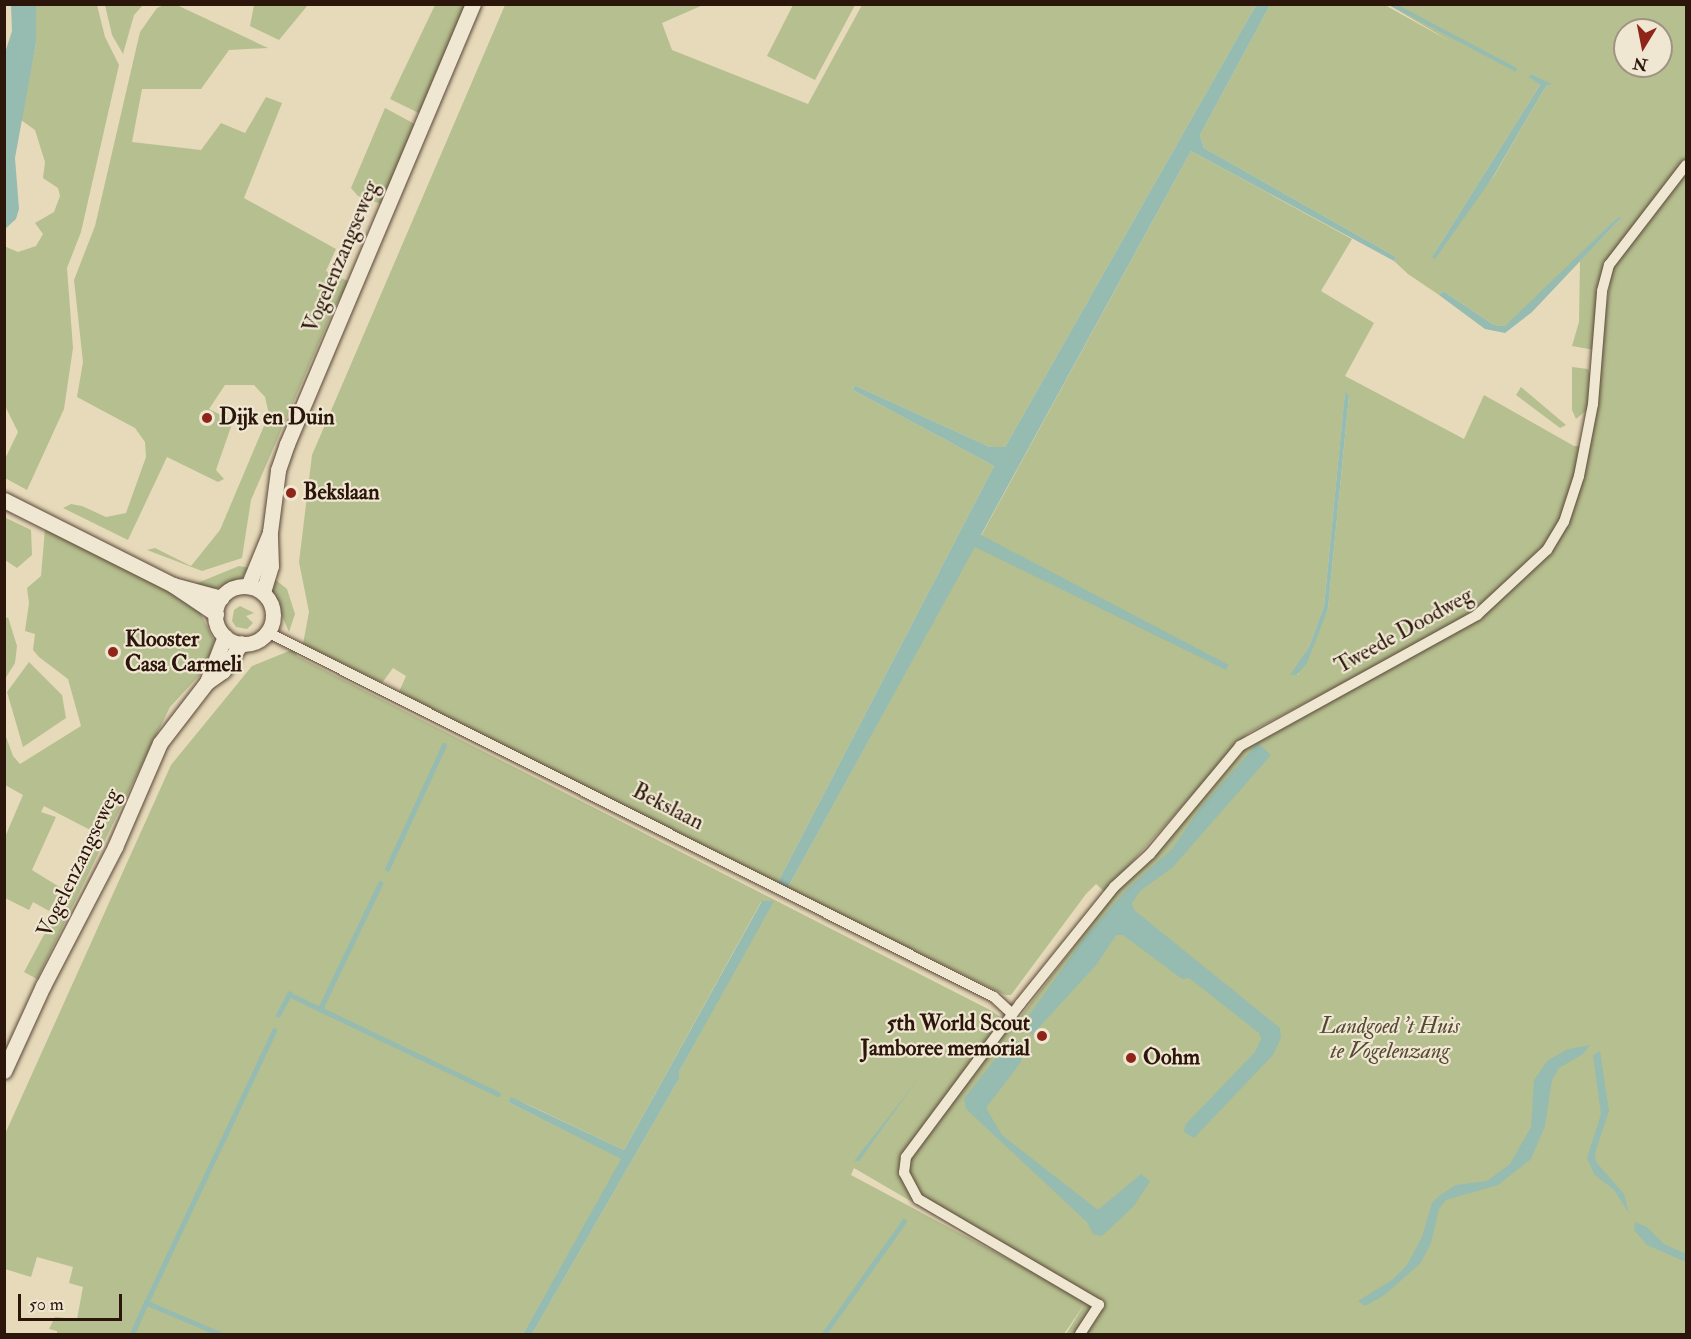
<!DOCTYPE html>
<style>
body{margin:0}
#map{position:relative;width:1691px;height:1339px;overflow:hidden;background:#e6daba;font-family:"IM FELL Double Pica",serif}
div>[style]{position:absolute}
.green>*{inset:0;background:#b6bf8f}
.water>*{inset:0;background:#96bbb0}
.stream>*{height:4.5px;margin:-2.25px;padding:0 2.25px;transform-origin:2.25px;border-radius:2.25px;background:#96bbb0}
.roads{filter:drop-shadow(0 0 2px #5a4738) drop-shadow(0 0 2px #5a4738)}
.street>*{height:10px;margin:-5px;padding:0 5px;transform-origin:5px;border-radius:5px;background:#efe7d2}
.secondary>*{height:15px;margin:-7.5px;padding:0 7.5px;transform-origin:7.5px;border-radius:7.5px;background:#efe7d2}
.secondary>.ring{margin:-7.5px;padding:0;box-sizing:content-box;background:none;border:15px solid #efe7d2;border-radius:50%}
.dots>*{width:16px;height:16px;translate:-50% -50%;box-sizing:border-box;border:3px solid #efe7d2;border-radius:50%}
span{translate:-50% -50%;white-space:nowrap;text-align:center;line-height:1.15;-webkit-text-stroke:4.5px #efe7d2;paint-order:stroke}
.street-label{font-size:22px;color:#2c160c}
.poi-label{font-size:22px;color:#2c160c;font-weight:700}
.left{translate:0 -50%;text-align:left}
.right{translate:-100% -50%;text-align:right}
.park-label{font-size:22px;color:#554933;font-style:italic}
.frame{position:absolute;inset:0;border:6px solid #2c160c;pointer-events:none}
.north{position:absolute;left:1613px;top:18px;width:60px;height:60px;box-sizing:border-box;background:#efe7d2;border:2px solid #a19383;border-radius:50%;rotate:190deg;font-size:16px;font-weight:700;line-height:24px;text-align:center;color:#2c160c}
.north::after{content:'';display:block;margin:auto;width:21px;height:27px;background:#8f2418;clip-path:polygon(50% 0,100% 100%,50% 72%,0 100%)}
.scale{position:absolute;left:18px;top:1294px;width:104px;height:27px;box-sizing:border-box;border:3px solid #2c160c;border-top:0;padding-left:8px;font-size:18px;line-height:21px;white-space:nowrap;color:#2c160c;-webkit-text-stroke:4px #efe7d2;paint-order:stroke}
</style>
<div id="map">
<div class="green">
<div style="clip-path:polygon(36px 5px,97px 5px,105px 37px,119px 65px,81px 232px,67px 268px,73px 348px,64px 409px,27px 490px,5px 478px,5px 459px,18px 432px,5px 406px,4px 246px,18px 252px,36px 246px,43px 234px,35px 223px,54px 212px,60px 196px,58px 188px,43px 178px,45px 162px,35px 130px,21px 120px,36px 43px)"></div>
<div style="clip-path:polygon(105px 5px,143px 5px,134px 15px,123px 54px,112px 35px)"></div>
<div style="clip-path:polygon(164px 5px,179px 6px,268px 48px,229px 50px,201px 89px,142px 89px,132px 142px,201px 150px,221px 123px,245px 133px,266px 97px,282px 103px,244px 198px,336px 249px,326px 271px,350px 282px,335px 306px,251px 500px,242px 558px,202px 571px,147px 550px,155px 548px,191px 566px,220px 530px,269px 414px,265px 397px,254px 385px,225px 385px,209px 409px,233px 421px,216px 470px,224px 479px,218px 482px,167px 457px,128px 540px,63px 508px,71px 504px,82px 506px,106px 517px,126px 513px,146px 457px,145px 442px,135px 428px,77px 397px,83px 362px,74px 280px,95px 226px,140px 32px,157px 8px)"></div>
<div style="clip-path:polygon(254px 5px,254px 4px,308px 5px,279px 40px,250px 26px)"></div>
<div style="clip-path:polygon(435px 5px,477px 5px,429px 118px,390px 99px)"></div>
<div style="clip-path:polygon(505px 5px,703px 5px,662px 23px,672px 50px,808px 104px,862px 5px,1256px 5px,1005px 447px,990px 447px,854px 385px,853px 390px,994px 466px,777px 884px,399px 692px,406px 676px,393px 668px,382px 683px,303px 644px,309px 612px,299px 562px,312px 455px)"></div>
<div style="clip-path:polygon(793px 5px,855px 5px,815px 80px,767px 56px)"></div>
<div style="clip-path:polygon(evenodd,1270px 5px,1385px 5px,1451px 42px,1389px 5px,1686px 5px,1686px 161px,1612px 253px,1594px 350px,1572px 346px,1579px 322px,1580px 261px,1620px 219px,1618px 217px,1529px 307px,1505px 326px,1494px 325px,1443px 291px,1439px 295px,1408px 274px,1394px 261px,1396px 257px,1204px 148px,1200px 135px,1270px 5px,1625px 30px,1661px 30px,1661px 66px,1625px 66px,1625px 30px,1270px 5px,1531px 74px,1551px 84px,1546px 86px,1494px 176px,1432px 257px,1540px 85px,1530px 77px,1531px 74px)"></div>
<div style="clip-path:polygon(385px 108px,424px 129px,390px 207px,358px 196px,351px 188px)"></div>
<div style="clip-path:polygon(evenodd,1191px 151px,1352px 239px,1321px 291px,1374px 323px,1345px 376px,1464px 439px,1484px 395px,1574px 446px,1582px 446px,1561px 521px,1545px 548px,1497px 596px,1446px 629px,1248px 733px,1105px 892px,1096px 884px,1086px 894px,1011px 995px,1005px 995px,787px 889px,975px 546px,1227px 669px,1228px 665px,981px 536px,1191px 151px,1345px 393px,1349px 396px,1328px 609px,1298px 675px,1291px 675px,1309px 647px,1324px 606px,1345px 393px)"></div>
<div style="clip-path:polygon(evenodd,1686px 170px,1686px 1334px,1066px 1334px,1086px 1302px,1064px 1334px,532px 1334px,679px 1079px,679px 1072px,773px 901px,761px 902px,624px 1150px,531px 1106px,511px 1098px,508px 1102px,622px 1159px,523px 1334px,57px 1334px,57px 1331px,49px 1329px,55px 1317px,77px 1319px,83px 1287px,69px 1283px,73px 1267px,37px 1257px,31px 1277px,5px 1269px,5px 1134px,171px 765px,252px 666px,294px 649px,297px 656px,992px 1011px,1000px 1017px,999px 1023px,1011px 1029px,1116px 892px,1153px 858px,1244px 750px,1478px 617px,1536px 567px,1572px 510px,1613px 266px,1686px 170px,854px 1168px,1027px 1269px,851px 1175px,854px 1168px)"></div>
<div style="clip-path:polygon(1572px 367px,1588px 369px,1592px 381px,1589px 408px,1576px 419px,1572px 410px)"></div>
<div style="clip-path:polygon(1521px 387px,1566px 425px,1560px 428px,1516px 395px)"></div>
<div style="clip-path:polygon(4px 517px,31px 530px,32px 555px,17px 568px,5px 560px)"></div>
<div style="clip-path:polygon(45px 529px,162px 587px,200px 612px,214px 641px,208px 666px,170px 707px,37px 979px,24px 972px,98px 834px,44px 806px,41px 812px,56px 817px,32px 870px,61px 888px,49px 911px,33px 902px,29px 910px,5px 898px,5px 837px,23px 795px,5px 785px,4px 731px,13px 756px,20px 764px,81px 726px,68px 679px,39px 657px,33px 650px,35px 634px,25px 631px,29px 603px,27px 588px,41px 576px)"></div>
<div style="clip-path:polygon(239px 566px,250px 568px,238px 581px,213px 589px,195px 584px)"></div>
<div style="clip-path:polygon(273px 578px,287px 589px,295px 614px,289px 632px,271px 590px)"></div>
<div style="clip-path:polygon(240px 606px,254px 613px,246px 616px,253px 623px,247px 629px,236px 627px,232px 621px,234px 610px)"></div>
<div style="clip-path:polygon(8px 617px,17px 646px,15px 663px,5px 679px,5px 619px)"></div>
<div style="clip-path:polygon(29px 662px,62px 695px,66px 718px,23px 747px,7px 692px)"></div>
</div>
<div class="water">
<div style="clip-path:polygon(11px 5px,36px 5px,36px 43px,15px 158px,19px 209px,16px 219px,5px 229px,4px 56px,12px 31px)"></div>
<div style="clip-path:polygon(1256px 5px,1270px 5px,1200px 135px,1204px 148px,1396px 257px,1394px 261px,1191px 151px,981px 535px,1229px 665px,1226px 670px,975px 547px,787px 889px,777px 884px,994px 466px,853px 390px,854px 385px,990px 447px,1005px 447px)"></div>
<div style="clip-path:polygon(1389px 5px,1398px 5px,1517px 68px,1516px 72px)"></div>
<div style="clip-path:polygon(1531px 74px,1552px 84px,1546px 86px,1493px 177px,1435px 259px,1432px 257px,1540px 85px,1529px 77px)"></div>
<div style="clip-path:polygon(1618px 217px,1621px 218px,1532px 312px,1505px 333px,1485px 329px,1439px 295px,1443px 291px,1494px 325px,1505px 326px)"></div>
<div style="clip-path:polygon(1345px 392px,1349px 396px,1328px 609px,1307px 663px,1297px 675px,1290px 675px,1309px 647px,1324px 606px)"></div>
<div style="clip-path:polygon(1258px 743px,1271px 755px,1172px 868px,1141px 890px,1132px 903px,1134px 910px,1280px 1028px,1281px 1038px,1273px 1055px,1194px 1138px,1184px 1132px,1185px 1125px,1255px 1052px,1261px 1039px,1259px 1033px,1189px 978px,1182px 979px,1123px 935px,1116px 935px,1097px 964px,1032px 1035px,1026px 1028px,1027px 1018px,1085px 937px,1128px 888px,1171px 850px,1202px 806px)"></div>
<div style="clip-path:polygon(762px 901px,774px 901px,679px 1072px,679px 1079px,532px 1334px,523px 1334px,621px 1159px,508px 1102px,511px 1097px,624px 1150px)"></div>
<div style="clip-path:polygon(1012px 1037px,1025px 1047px,1021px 1062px,986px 1108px,1002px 1135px,1098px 1210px,1141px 1174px,1150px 1181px,1134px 1206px,1102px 1236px,1093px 1234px,1087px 1222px,966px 1109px,964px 1099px)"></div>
<div style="clip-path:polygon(1590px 1045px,1583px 1054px,1559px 1068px,1552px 1080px,1545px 1126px,1531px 1159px,1498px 1185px,1446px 1200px,1439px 1209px,1431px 1243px,1420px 1264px,1383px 1296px,1365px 1306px,1358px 1301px,1392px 1280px,1407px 1265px,1422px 1237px,1432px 1203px,1440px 1195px,1456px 1185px,1487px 1181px,1510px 1164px,1531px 1127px,1534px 1080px,1547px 1061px,1568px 1049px)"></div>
<div style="clip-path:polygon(940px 1048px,859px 1161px,854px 1161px,908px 1092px)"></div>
<div style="clip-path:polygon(1600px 1051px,1609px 1111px,1595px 1153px,1596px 1162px,1624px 1194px,1629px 1213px,1614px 1190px,1594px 1174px,1587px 1158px,1601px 1114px,1593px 1055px)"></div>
<div style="clip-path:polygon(1635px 1222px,1647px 1227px,1664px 1244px,1686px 1254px,1686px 1262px,1647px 1245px,1634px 1230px)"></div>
</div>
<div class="stream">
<div style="left:387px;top:869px;width:136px;rotate:-65.3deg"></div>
<div style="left:320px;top:1009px;width:197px;rotate:25.5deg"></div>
<div style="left:278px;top:1015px;width:24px;rotate:-62deg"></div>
<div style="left:289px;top:994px;width:34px;rotate:26deg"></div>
<div style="left:320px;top:1009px;width:139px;rotate:-64.4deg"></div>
<div style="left:132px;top:1334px;width:34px;rotate:-66deg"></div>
<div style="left:219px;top:1334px;width:79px;rotate:-157deg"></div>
<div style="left:146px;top:1303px;width:301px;rotate:-64.8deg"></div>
<div style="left:824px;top:1334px;width:138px;rotate:-54.7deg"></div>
</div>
<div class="roads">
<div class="street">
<div style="left:267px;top:632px;width:813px;rotate:26.66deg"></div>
<div style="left:994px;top:997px;width:25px;rotate:43deg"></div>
<div style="left:1080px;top:1334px;width:35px;rotate:-57deg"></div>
<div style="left:1099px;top:1305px;width:210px;rotate:-149.6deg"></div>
<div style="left:918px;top:1199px;width:30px;rotate:-118deg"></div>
<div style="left:904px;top:1173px;width:16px;rotate:-83deg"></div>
<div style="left:906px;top:1157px;width:191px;rotate:-53.3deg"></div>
<div style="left:1020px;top:1004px;width:150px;rotate:-51.2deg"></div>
<div style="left:1114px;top:887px;width:49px;rotate:-42.5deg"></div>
<div style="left:1150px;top:854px;width:141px;rotate:-50.2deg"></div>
<div style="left:1240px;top:746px;width:271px;rotate:-28.9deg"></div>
<div style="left:1477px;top:615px;width:96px;rotate:-42.9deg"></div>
<div style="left:1547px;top:550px;width:33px;rotate:-59deg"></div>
<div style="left:1564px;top:522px;width:48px;rotate:-71.9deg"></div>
<div style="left:1579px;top:476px;width:73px;rotate:-79deg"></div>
<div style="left:1593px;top:404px;width:113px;rotate:-85.4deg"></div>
<div style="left:1602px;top:291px;width:27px;rotate:-75deg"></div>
<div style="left:1609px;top:265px;width:126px;rotate:-52.4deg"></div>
</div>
<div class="secondary">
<div style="left:4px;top:500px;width:189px;rotate:26.7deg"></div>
<div style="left:173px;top:585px;width:52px;rotate:34deg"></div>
<div style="left:173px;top:585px;width:50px;rotate:15.2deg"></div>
<div style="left:248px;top:586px;width:55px;rotate:-67.6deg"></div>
<div class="ring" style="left:215px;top:586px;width:43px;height:43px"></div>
<div style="left:263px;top:592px;width:27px;rotate:-73deg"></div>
<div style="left:271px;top:566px;width:34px;rotate:-92deg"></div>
<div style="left:270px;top:532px;width:63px;rotate:-82.6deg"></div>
<div style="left:278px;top:470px;width:28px;rotate:-71deg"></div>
<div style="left:287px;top:444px;width:478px;rotate:-67.1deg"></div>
<div style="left:207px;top:682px;width:19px;rotate:-35deg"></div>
<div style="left:223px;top:671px;width:33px;rotate:-57deg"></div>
<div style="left:4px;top:1071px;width:94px;rotate:-65.4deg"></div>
<div style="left:43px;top:986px;width:157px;rotate:-62.6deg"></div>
<div style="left:115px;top:847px;width:113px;rotate:-66.6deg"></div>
<div style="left:160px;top:743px;width:77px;rotate:-52.4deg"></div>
<div style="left:207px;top:682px;width:49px;rotate:-68.6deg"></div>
</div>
</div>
<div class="dots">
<div style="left:207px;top:418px;background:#8f2418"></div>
<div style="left:291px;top:493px;background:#8f2418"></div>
<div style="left:113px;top:652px;background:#8f2418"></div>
<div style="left:1042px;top:1036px;background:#8f2418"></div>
<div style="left:1131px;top:1058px;background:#8f2418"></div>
</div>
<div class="street-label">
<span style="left:341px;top:257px;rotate:-67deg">Vogelenzangseweg</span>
<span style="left:1404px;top:631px;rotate:-29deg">Tweede Doodweg</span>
<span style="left:668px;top:807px;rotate:27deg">Bekslaan</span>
<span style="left:79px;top:863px;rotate:-64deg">Vogelenzangseweg</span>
</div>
<div class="poi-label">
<span class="left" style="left:219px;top:418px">Dijk en Duin</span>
<span class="left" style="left:303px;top:493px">Bekslaan</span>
<span class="left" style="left:125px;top:652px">Klooster<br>Casa Carmeli</span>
<span class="right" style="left:1030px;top:1036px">5th World Scout<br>Jamboree memorial</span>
<span class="left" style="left:1143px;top:1058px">Oohm</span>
</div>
<div class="park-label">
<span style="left:1390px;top:1039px">Landgoed 't Huis<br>te Vogelenzang</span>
</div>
<div class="frame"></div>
<div class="north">N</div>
<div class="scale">50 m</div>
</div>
